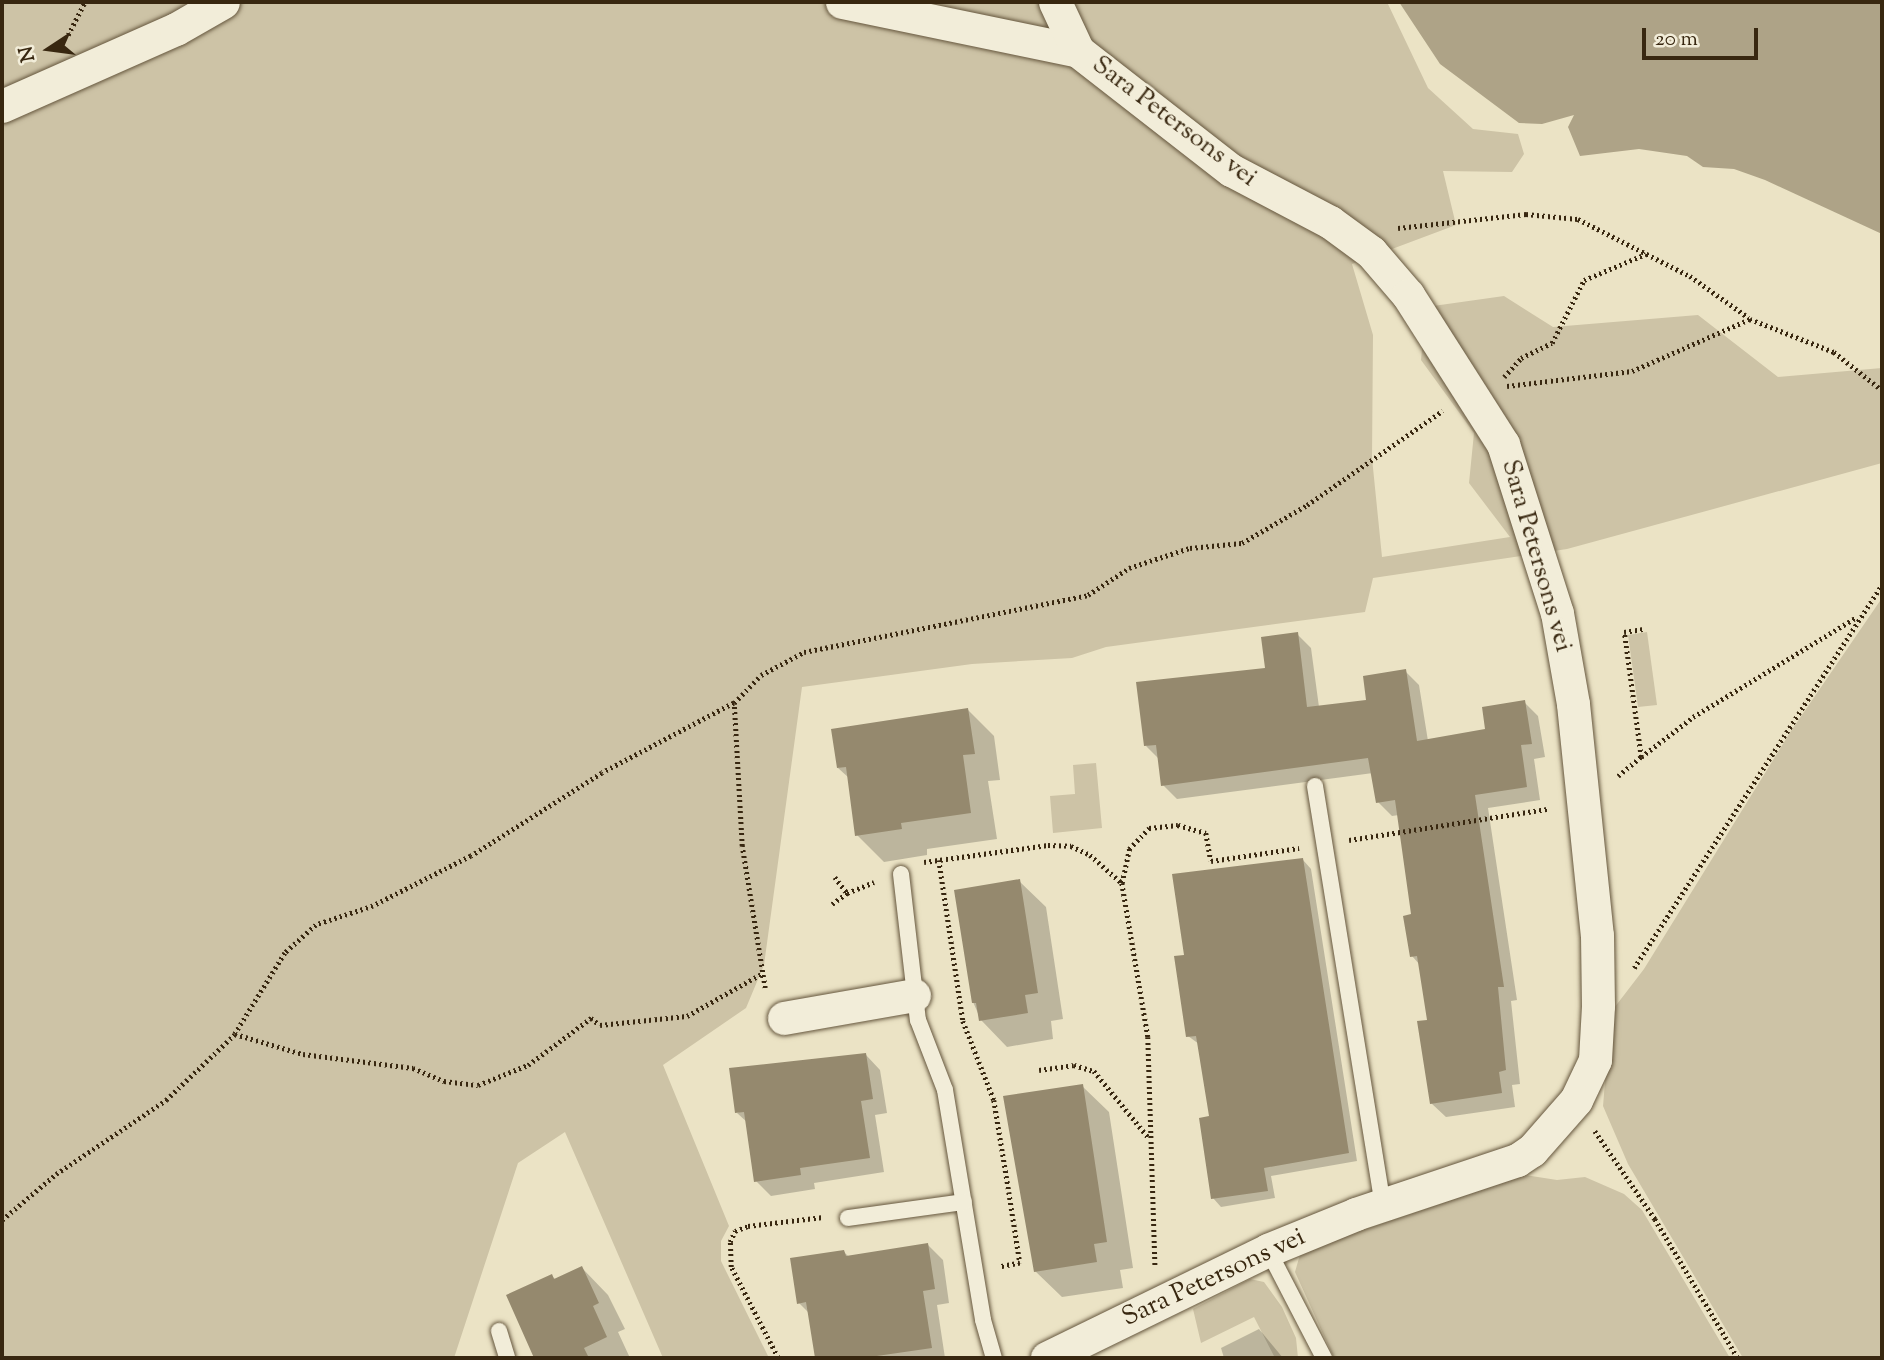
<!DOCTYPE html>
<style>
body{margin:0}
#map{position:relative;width:1884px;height:1360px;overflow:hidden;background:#ebe3c5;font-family:"Sorts Mill Goudy",serif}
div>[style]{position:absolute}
.green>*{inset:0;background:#cdc3a6}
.water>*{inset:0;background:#aea387}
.shadow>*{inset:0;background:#0003}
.building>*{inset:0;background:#95896e}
.path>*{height:4.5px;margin-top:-2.25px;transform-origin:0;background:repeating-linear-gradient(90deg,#382710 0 2px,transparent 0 5.5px)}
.roads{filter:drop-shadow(0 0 2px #65563d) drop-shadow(0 0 2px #65563d)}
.service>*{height:16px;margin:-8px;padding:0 8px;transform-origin:8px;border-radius:8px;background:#f2edd9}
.minor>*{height:33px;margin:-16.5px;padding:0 16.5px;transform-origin:16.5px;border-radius:16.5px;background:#f2edd9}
span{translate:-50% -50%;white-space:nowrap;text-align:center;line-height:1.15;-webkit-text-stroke:5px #f2edd9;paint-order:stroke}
.street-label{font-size:26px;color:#382710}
.frame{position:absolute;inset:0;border:4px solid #382710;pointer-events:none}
.north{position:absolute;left:14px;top:14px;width:70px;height:70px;-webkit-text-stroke:5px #f2edd9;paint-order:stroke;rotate:257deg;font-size:19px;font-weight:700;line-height:28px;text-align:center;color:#382710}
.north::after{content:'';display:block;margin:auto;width:24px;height:32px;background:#382710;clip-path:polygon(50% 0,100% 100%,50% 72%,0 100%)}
.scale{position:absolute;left:1642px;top:28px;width:116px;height:32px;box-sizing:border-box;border:4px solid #382710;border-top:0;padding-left:9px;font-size:21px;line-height:24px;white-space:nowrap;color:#382710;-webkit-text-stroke:5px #f2edd9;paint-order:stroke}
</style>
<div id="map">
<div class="green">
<div style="clip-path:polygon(2px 2px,1387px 2px,1428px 88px,1473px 129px,1518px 134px,1524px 154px,1512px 172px,1443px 171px,1456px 225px,1352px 264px,1373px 335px,1372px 458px,1382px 557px,1510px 537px,1469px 483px,1474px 433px,1421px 360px,1426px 307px,1504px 296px,1553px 327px,1698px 315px,1778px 377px,1882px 368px,1882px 463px,1567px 549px,1373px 578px,1365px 612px,1106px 647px,1072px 658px,972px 664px,802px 687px,764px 965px,746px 1008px,663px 1065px,729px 1226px,721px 1241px,721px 1261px,769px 1358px,663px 1358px,565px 1132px,518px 1163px,454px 1358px,2px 1358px)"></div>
<div style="clip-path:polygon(1882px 598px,1882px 1358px,1743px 1358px,1628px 1164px,1603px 1106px,1611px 1012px,1644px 969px,1791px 731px)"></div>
<div style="clip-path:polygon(1647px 632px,1657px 705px,1638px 707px,1628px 635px)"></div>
<div style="clip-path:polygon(1096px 763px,1102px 828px,1053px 833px,1050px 796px,1075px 794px,1073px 765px)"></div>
<div style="clip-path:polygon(1525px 1175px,1557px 1180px,1585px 1177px,1624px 1194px,1642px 1210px,1730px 1358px,1334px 1358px,1295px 1272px,1301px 1251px)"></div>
<div style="clip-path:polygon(1250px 1279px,1264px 1282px,1282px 1307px,1296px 1338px,1298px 1358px,1275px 1358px,1254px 1317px,1201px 1343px,1193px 1309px)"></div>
</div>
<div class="water">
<div style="clip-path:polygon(1399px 2px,1882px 2px,1882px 234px,1765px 180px,1734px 169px,1703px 167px,1687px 156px,1639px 149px,1580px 156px,1568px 127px,1574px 115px,1542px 124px,1519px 123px,1440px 64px)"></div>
</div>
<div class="shadow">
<div style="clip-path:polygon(1297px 634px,1311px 648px,1319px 707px,1368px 702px,1405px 671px,1419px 685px,1428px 741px,1488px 731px,1524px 702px,1538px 716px,1545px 757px,1534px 759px,1540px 800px,1488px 808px,1517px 1000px,1511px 1001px,1520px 1084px,1512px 1085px,1515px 1107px,1446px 1117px,1431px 1103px,1429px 1021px,1420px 965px,1412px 956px,1413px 916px,1399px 815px,1392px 816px,1378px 802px,1373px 773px,1177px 799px,1163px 785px,1160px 760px,1146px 746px,1267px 669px)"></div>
<div style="clip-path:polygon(967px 709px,994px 736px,1000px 780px,988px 781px,997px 839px,927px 849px,927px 855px,884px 862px,857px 835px,849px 778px,838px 768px)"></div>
<div style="clip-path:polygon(1303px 860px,1311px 869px,1357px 1161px,1271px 1176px,1275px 1198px,1221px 1207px,1213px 1198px,1211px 1118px,1199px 1044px,1188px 1036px,1186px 957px)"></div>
<div style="clip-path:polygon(1019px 881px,1046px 907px,1063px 1019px,1051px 1021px,1053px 1039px,1007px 1047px,981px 1020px,973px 1002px)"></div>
<div style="clip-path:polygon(866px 1055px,880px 1070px,887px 1113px,875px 1115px,884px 1172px,814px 1183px,815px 1189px,771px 1196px,756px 1181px,748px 1123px,737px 1113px)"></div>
<div style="clip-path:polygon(1082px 1086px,1109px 1112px,1133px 1268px,1120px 1270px,1123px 1288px,1062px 1297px,1035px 1271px)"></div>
<div style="clip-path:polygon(928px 1245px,943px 1260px,949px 1303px,937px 1305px,945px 1358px,816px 1358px,809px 1313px,799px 1303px,844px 1252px,849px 1257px)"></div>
<div style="clip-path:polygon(582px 1268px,608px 1295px,625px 1329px,618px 1332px,630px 1358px,536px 1358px,508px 1296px,552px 1276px,556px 1280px)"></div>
<div style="clip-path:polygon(1259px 1329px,1283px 1358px,1224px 1358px,1221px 1348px)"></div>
</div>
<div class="building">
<div style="clip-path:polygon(1298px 632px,1307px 707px,1366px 700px,1363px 676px,1406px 669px,1417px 741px,1485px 729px,1482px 707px,1525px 700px,1532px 744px,1521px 745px,1527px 787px,1475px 795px,1504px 987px,1498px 987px,1506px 1070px,1499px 1072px,1502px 1093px,1430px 1104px,1417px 1021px,1427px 1020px,1417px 956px,1410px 957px,1403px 916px,1411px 914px,1395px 800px,1376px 803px,1368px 758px,1161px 786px,1156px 745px,1144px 746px,1136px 682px,1265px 668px,1261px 637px)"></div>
<div style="clip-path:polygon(968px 708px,975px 754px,963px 755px,971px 813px,901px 823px,902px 829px,855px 836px,846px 767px,837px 768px,831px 729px)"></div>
<div style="clip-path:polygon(1303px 858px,1349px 1153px,1264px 1168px,1268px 1191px,1211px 1199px,1199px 1118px,1209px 1116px,1196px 1036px,1186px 1037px,1174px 956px,1184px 955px,1172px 874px)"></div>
<div style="clip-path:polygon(1020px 879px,1038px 993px,1025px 995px,1028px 1013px,979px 1021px,976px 1003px,972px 1003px,954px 890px)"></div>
<div style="clip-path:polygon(866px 1053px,873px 1099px,861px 1101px,870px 1158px,800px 1168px,801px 1175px,754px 1182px,744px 1112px,735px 1113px,729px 1068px)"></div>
<div style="clip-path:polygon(1083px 1084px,1107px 1242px,1094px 1244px,1097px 1262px,1034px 1272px,1003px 1096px)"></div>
<div style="clip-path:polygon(928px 1243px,935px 1289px,923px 1291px,932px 1348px,863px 1358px,815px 1358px,806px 1302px,797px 1304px,790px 1258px,844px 1250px,846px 1256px)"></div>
<div style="clip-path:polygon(582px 1266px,599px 1303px,593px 1306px,607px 1337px,584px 1348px,589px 1358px,534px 1358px,506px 1295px,552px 1274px,554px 1279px)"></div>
</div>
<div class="path">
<div style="left:68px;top:35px;width:37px;rotate:-63deg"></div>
<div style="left:1398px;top:228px;width:129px;rotate:-6.2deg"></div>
<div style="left:1526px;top:214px;width:52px;rotate:5.5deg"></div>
<div style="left:1578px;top:219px;width:126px;rotate:27deg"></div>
<div style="left:1690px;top:276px;width:72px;rotate:35.4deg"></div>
<div style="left:1504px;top:377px;width:25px;rotate:-48deg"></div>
<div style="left:1521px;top:358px;width:34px;rotate:-26deg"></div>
<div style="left:1552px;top:343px;width:71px;rotate:-63.1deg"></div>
<div style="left:1584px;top:280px;width:67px;rotate:-22.8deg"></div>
<div style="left:1507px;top:386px;width:126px;rotate:-6.8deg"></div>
<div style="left:1632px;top:371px;width:129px;rotate:-23.8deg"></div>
<div style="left:1750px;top:319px;width:90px;rotate:21.4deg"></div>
<div style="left:1834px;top:352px;width:61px;rotate:38.4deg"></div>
<div style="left:734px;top:703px;width:149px;rotate:152.1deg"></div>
<div style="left:602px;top:773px;width:155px;rotate:147.6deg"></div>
<div style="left:471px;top:856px;width:110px;rotate:153deg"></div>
<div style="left:373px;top:906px;width:60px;rotate:161.6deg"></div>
<div style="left:316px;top:925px;width:42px;rotate:137.9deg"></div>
<div style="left:285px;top:953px;width:95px;rotate:121.7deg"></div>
<div style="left:235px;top:1034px;width:71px;rotate:16.4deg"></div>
<div style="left:303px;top:1054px;width:111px;rotate:7.3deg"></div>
<div style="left:413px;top:1068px;width:34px;rotate:23deg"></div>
<div style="left:444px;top:1081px;width:34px;rotate:7deg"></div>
<div style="left:478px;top:1085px;width:54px;rotate:-21.8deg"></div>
<div style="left:528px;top:1065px;width:79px;rotate:-36.7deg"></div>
<div style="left:591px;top:1018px;width:11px;rotate:38deg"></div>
<div style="left:600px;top:1025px;width:87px;rotate:-5.9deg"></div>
<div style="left:687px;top:1016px;width:87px;rotate:-29.5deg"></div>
<div style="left:1641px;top:757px;width:66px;rotate:-37.6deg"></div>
<div style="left:1693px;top:717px;width:192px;rotate:-31.4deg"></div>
<div style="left:1618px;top:776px;width:30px;rotate:-40deg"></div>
<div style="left:1641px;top:757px;width:126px;rotate:-97.7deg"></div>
<div style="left:1624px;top:632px;width:20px;rotate:-9deg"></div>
<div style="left:1349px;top:840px;width:201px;rotate:-8.9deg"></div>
<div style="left:939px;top:860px;width:163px;rotate:81.5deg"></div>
<div style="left:963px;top:1021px;width:85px;rotate:68.6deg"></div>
<div style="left:994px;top:1100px;width:93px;rotate:80.7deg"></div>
<div style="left:1009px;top:1192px;width:72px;rotate:81.2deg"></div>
<div style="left:1020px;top:1263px;width:20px;rotate:169deg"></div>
<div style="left:924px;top:862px;width:125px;rotate:-7.8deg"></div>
<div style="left:1048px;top:845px;width:23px;rotate:2deg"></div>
<div style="left:1071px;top:846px;width:21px;rotate:25deg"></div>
<div style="left:1090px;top:855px;width:43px;rotate:41.2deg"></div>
<div style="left:1122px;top:883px;width:156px;rotate:80.4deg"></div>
<div style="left:1148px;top:1037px;width:229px;rotate:88.2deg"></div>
<div style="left:835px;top:877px;width:20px;rotate:53deg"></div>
<div style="left:847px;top:893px;width:29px;rotate:-22deg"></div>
<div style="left:1122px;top:883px;width:35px;rotate:-78deg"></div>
<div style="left:1129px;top:849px;width:29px;rotate:-46deg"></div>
<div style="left:1149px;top:828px;width:29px;rotate:-6deg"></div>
<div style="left:1178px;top:825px;width:29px;rotate:16deg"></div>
<div style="left:1206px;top:833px;width:28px;rotate:80deg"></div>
<div style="left:1211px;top:861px;width:89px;rotate:-8.4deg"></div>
<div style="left:832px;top:904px;width:19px;rotate:-36deg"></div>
<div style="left:1634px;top:968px;width:457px;rotate:-57.1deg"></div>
<div style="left:765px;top:988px;width:144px;rotate:-99.2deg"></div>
<div style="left:742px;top:846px;width:143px;rotate:-93.2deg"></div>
<div style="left:734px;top:703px;width:39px;rotate:-46deg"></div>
<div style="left:761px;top:675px;width:49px;rotate:-28.1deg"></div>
<div style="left:804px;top:652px;width:290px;rotate:-11.3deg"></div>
<div style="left:1088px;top:595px;width:49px;rotate:-33.4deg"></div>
<div style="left:1129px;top:568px;width:64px;rotate:-18.2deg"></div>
<div style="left:1190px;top:548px;width:52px;rotate:-5.5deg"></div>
<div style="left:1242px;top:543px;width:75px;rotate:-30.3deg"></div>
<div style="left:1307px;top:505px;width:165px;rotate:-34.8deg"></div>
<div style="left:1039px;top:1070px;width:35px;rotate:-8deg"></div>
<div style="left:1074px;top:1065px;width:21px;rotate:17deg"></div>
<div style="left:1094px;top:1071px;width:85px;rotate:50.7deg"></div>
<div style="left:1595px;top:1131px;width:107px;rotate:55.7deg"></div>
<div style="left:1655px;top:1219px;width:162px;rotate:59.2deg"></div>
<div style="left:2px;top:1220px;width:71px;rotate:-40.4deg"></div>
<div style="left:56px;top:1174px;width:133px;rotate:-33.9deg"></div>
<div style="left:166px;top:1100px;width:95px;rotate:-43.7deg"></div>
<div style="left:778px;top:1358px;width:102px;rotate:-117.3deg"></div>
<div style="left:731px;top:1267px;width:25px;rotate:-92deg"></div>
<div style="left:730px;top:1242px;width:12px;rotate:-66deg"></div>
<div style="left:735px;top:1231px;width:14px;rotate:-21deg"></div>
<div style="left:748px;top:1226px;width:76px;rotate:-6.8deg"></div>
</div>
<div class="roads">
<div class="service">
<div style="left:1315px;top:786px;width:423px;rotate:80.8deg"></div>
<div style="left:901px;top:874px;width:147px;rotate:83.4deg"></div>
<div style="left:918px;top:1020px;width:75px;rotate:68.9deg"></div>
<div style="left:945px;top:1090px;width:233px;rotate:80.6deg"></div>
<div style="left:983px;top:1320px;width:40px;rotate:74deg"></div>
<div style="left:848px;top:1218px;width:117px;rotate:-7.9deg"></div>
<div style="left:1268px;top:1250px;width:122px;rotate:62.6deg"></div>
<div style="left:499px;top:1331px;width:28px;rotate:73deg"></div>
</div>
<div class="minor">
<div style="left:842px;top:2px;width:241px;rotate:11.7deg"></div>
<div style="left:1078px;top:51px;width:194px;rotate:37.9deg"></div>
<div style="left:1231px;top:170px;width:112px;rotate:27.7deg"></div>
<div style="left:1330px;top:222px;width:51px;rotate:36.2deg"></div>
<div style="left:1371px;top:252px;width:57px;rotate:49.3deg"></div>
<div style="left:1408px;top:295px;width:177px;rotate:57.5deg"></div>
<div style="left:1503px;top:444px;width:177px;rotate:72.3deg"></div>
<div style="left:1557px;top:613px;width:92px;rotate:80deg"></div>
<div style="left:1573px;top:704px;width:232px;rotate:84.1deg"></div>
<div style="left:1597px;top:935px;width:71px;rotate:89.2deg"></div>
<div style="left:1598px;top:1006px;width:54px;rotate:93.2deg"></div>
<div style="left:1595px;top:1060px;width:44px;rotate:115.4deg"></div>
<div style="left:1576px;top:1100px;width:67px;rotate:131.3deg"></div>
<div style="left:1532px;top:1150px;width:18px;rotate:146deg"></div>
<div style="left:1517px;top:1160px;width:170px;rotate:161.5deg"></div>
<div style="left:1356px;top:1214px;width:95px;rotate:157.8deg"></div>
<div style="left:1268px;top:1250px;width:246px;rotate:154deg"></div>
<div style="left:1055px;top:2px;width:54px;rotate:64.9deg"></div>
<div style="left:2px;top:106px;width:190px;rotate:-23.9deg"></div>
<div style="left:176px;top:29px;width:54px;rotate:-29.9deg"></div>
<div style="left:784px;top:1018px;width:132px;rotate:-10deg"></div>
</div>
</div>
<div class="street-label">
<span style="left:1174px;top:122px;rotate:37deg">Sara Petersons vei</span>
<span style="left:1536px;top:556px;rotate:74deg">Sara Petersons vei</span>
<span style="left:1214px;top:1278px;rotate:-25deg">Sara Petersons vei</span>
</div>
<div class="frame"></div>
<div class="north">N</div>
<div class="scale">20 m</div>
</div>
